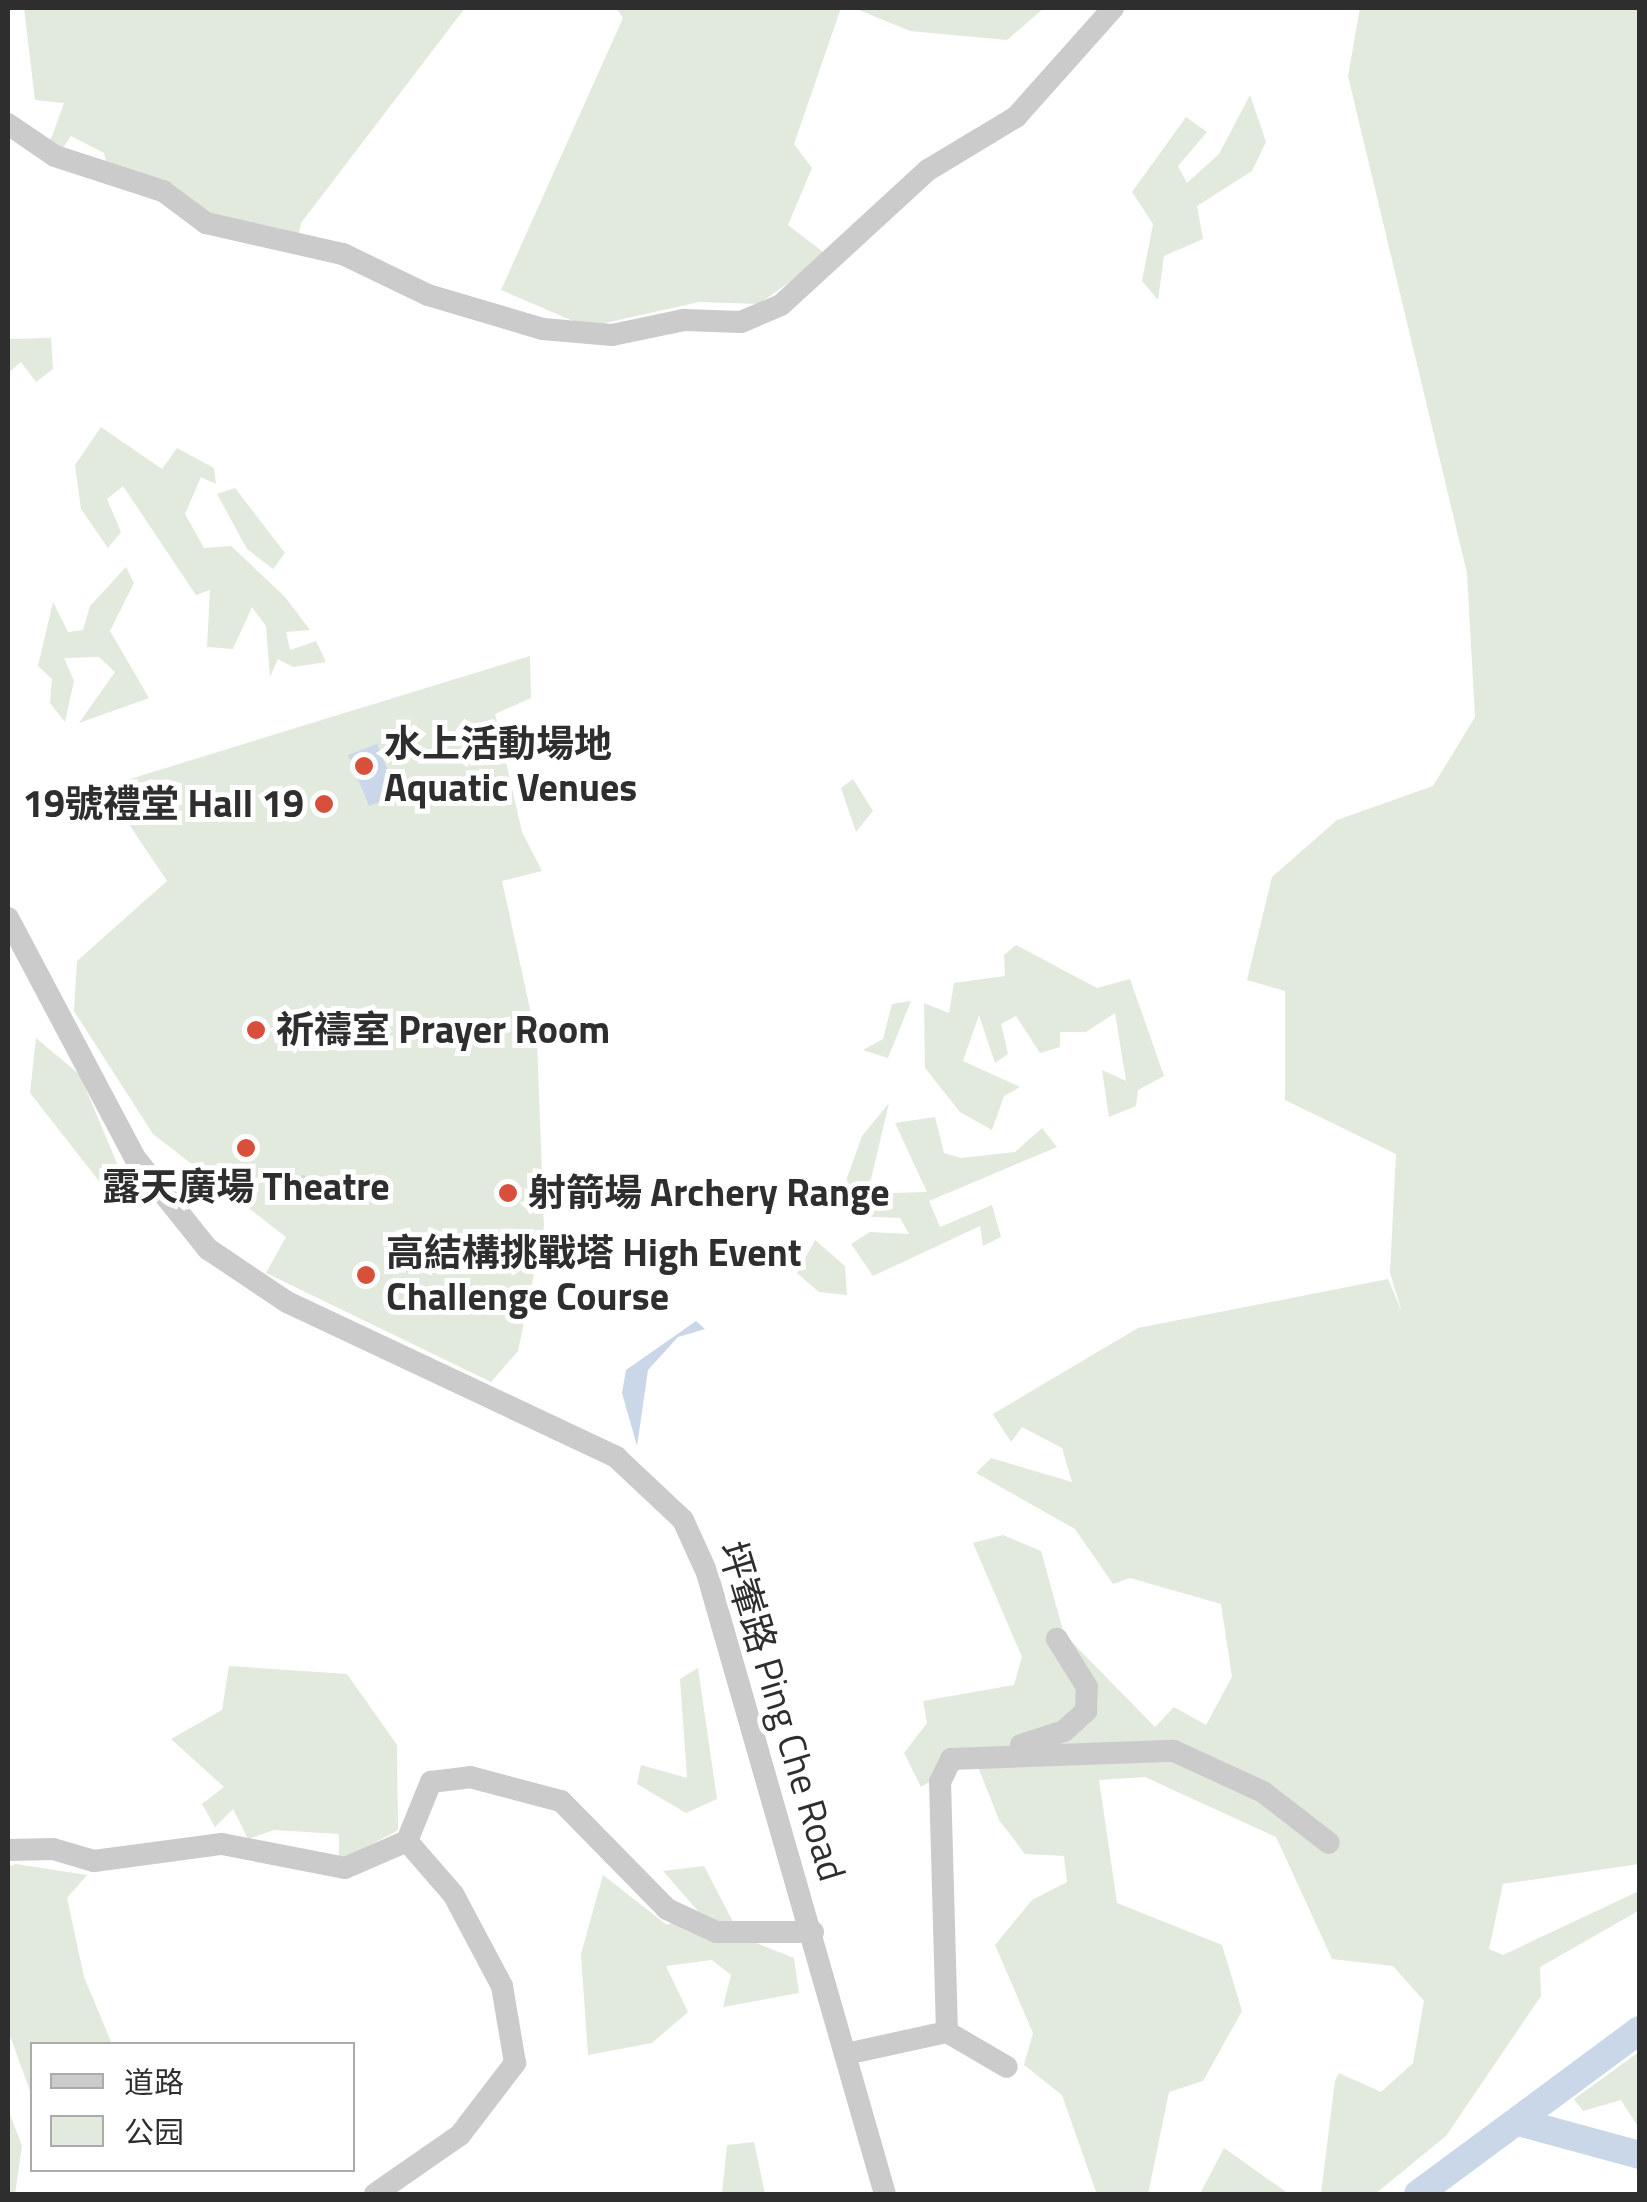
<!DOCTYPE html>
<meta charset="utf-8">
<style>
body{margin:0}
#map{position:relative;width:1647px;height:2202px;overflow:hidden;background:#fff;font-family:"Titillium Web","Noto Sans SC",sans-serif}
div>[style]{position:absolute}
.green>*{inset:0;background:#e1eadd}
.water>*{inset:0;background:#cad7e9}
.river>*{height:28px;margin:-14px;padding:0 14px;transform-origin:14px;border-radius:14px;background:#cad7e9}
.minor>*{height:22px;margin:-11px;padding:0 11px;transform-origin:11px;border-radius:11px;background:#cbcbcb}
.dots>*{width:28px;height:28px;translate:-50% -50%;box-sizing:border-box;border:5px solid #fff;border-radius:50%}
span{translate:-50% -50%;white-space:nowrap;text-align:center;line-height:1.15;-webkit-text-stroke:10px #fff;paint-order:stroke}
.poi-label{font-size:38px;color:#2e2e2e;font-weight:700}
.left{translate:0 -50%;text-align:left}
.right{translate:-100% -50%;text-align:right}
.street-label{font-size:38px;color:#2e2e2e}
.frame{position:absolute;inset:0;border:10px solid #2e2e2e;pointer-events:none}
.legend{position:absolute;left:30px;top:2042px;width:325px;height:130px;box-sizing:border-box;background:#fff;border:2px solid #ababab;margin:0;padding:12px 18px;list-style:none;font-size:30px;color:#2e2e2e}
.legend li{display:flex;align-items:center;gap:20px;height:50px}
.legend b{width:50px;border:2px solid #ababab}
</style>
<div id="map">
<div class="green">
<div style="clip-path:polygon(24px 8px,465px 8px,301px 223px,297px 243px,221px 227px,108px 170px,104px 153px,71px 136px,59px 154px,48px 147px,64px 103px,35px 100px)"></div>
<div style="clip-path:polygon(616px 8px,841px 8px,794px 144px,812px 168px,788px 225px,827px 255px,759px 304px,699px 302px,587px 327px,501px 290px,623px 18px)"></div>
<div style="clip-path:polygon(854px 8px,1044px 8px,1007px 40px,910px 31px)"></div>
<div style="clip-path:polygon(1360px 8px,1639px 8px,1639px 1864px,1503px 1884px,1489px 1949px,1503px 1955px,1639px 1891px,1638px 1911px,1540px 1967px,1541px 1996px,1446px 2136px,1375px 2194px,1321px 2194px,1335px 2081px,1339px 2073px,1381px 2092px,1413px 2063px,1424px 2001px,1393px 1966px,1332px 1959px,1276px 1837px,1145px 1777px,1099px 1780px,1117px 1903px,1222px 1945px,1242px 2011px,1203px 2081px,1169px 2092px,1148px 2194px,1096px 2192px,1062px 2095px,1024px 2065px,1033px 2033px,995px 1945px,1032px 1900px,1067px 1882px,1064px 1856px,1025px 1854px,999px 1820px,973px 1754px,921px 1787px,904px 1753px,927px 1723px,923px 1701px,1014px 1685px,1022px 1657px,973px 1543px,1003px 1535px,1041px 1551px,1064px 1634px,1155px 1727px,1174px 1707px,1206px 1725px,1232px 1677px,1221px 1604px,1130px 1578px,1113px 1584px,1075px 1529px,976px 1473px,991px 1458px,1072px 1482px,1062px 1448px,1022px 1427px,1011px 1442px,993px 1414px,1138px 1328px,1388px 1279px,1402px 1312px,1390px 1273px,1396px 1154px,1285px 1100px,1285px 991px,1247px 980px,1272px 877px,1337px 820px,1433px 786px,1475px 717px,1467px 573px,1348px 76px)"></div>
<div style="clip-path:polygon(1250px 95px,1266px 142px,1252px 171px,1197px 206px,1203px 239px,1164px 256px,1158px 300px,1142px 281px,1153px 224px,1132px 192px,1186px 117px,1207px 132px,1178px 166px,1187px 183px,1219px 154px)"></div>
<div style="clip-path:polygon(51px 338px,53px 369px,36px 382px,21px 362px,8px 373px,8px 339px)"></div>
<div style="clip-path:polygon(101px 427px,162px 469px,177px 448px,214px 468px,216px 484px,201px 477px,185px 514px,204px 548px,231px 546px,285px 597px,310px 630px,286px 632px,290px 650px,316px 641px,326px 662px,293px 667px,278px 659px,270px 677px,266px 626px,252px 607px,233px 649px,207px 647px,210px 590px,196px 595px,123px 486px,107px 499px,121px 532px,108px 548px,81px 509px,75px 465px)"></div>
<div style="clip-path:polygon(235px 488px,285px 553px,273px 569px,247px 549px,217px 494px)"></div>
<div style="clip-path:polygon(126px 567px,134px 583px,110px 631px,149px 698px,79px 723px,115px 672px,99px 657px,64px 658px,74px 681px,65px 722px,50px 703px,52px 679px,38px 666px,53px 602px,68px 632px,83px 630px,90px 606px)"></div>
<div style="clip-path:polygon(530px 656px,531px 698px,495px 714px,522px 832px,542px 871px,502px 881px,537px 1041px,544px 1226px,518px 1351px,491px 1382px,266px 1273px,286px 1237px,153px 1134px,74px 1011px,77px 961px,167px 881px,104px 787px)"></div>
<div style="clip-path:polygon(853px 779px,873px 811px,856px 832px,841px 788px)"></div>
<div style="clip-path:polygon(1016px 945px,1097px 988px,1130px 979px,1164px 1076px,1138px 1090px,1136px 1106px,1109px 1117px,1102px 1070px,1126px 1081px,1115px 1013px,1086px 1032px,1060px 1032px,1060px 1047px,1040px 1053px,1016px 1016px,1001px 1024px,1008px 1054px,995px 1063px,979px 1015px,963px 1061px,1020px 1087px,1004px 1096px,992px 1130px,960px 1112px,925px 1068px,924px 1003px,949px 1013px,954px 983px,1005px 976px,1004px 955px)"></div>
<div style="clip-path:polygon(911px 1001px,888px 1058px,863px 1050px,883px 1039px,892px 1004px)"></div>
<div style="clip-path:polygon(36px 1038px,80px 1075px,121px 1173px,117px 1204px,30px 1093px)"></div>
<div style="clip-path:polygon(889px 1103px,871px 1179px,858px 1194px,927px 1192px,895px 1123px,935px 1117px,944px 1153px,961px 1158px,1015px 1152px,1042px 1128px,1057px 1147px,929px 1201px,940px 1227px,992px 1205px,1001px 1237px,983px 1246px,980px 1226px,873px 1276px,851px 1244px,870px 1232px,909px 1234px,900px 1218px,851px 1216px,847px 1178px,862px 1136px)"></div>
<div style="clip-path:polygon(815px 1240px,845px 1266px,847px 1295px,819px 1292px,797px 1273px)"></div>
<div style="clip-path:polygon(229px 1666px,347px 1674px,397px 1745px,398px 1830px,339px 1862px,339px 1834px,274px 1830px,248px 1839px,233px 1809px,215px 1827px,202px 1804px,224px 1787px,171px 1739px,222px 1710px)"></div>
<div style="clip-path:polygon(698px 1668px,717px 1799px,686px 1813px,637px 1784px,641px 1765px,687px 1778px,680px 1679px)"></div>
<div style="clip-path:polygon(16px 1864px,87px 1875px,67px 1898px,84px 1977px,112px 2044px,32px 2044px,32px 2097px,8px 2030px,8px 1867px)"></div>
<div style="clip-path:polygon(704px 1866px,741px 1937px,794px 1958px,799px 1993px,723px 2007px,731px 1975px,712px 1960px,666px 1966px,688px 2012px,652px 2043px,588px 2055px,581px 1954px,603px 1875px,667px 1925px,698px 1911px,663px 1871px)"></div>
<div style="clip-path:polygon(1639px 2052px,1639px 2128px,1621px 2100px,1583px 2111px,1574px 2099px)"></div>
<div style="clip-path:polygon(8px 2109px,22px 2146px,15px 2194px,8px 2194px)"></div>
<div style="clip-path:polygon(754px 2142px,765px 2194px,722px 2194px,727px 2145px)"></div>
<div style="clip-path:polygon(1224px 2148px,1289px 2194px,1200px 2194px)"></div>
</div>
<div class="water">
<div style="clip-path:polygon(377px 744px,398px 795px,369px 806px,348px 755px)"></div>
<div style="clip-path:polygon(303px 1175px,328px 1187px,325px 1192px,297px 1195px,286px 1185px)"></div>
<div style="clip-path:polygon(696px 1321px,705px 1329px,678px 1337px,648px 1370px,637px 1446px,622px 1393px,626px 1370px)"></div>
</div>
<div class="river">
<div style="left:1522px;top:2123px;width:122px;rotate:15.2deg"></div>
<div style="left:1418px;top:2194px;width:276px;rotate:-36.5deg"></div>
</div>
<div class="minor">
<div style="left:8px;top:124px;width:57px;rotate:34.2deg"></div>
<div style="left:55px;top:156px;width:114px;rotate:18deg"></div>
<div style="left:163px;top:191px;width:54px;rotate:36.7deg"></div>
<div style="left:206px;top:223px;width:140px;rotate:12.8deg"></div>
<div style="left:343px;top:254px;width:94px;rotate:25.8deg"></div>
<div style="left:428px;top:295px;width:120px;rotate:16.5deg"></div>
<div style="left:543px;top:329px;width:69px;rotate:5deg"></div>
<div style="left:612px;top:335px;width:74px;rotate:-11.8deg"></div>
<div style="left:684px;top:320px;width:57px;rotate:2deg"></div>
<div style="left:741px;top:322px;width:43px;rotate:-23deg"></div>
<div style="left:781px;top:305px;width:200px;rotate:-42.6deg"></div>
<div style="left:928px;top:170px;width:103px;rotate:-31.1deg"></div>
<div style="left:1016px;top:117px;width:146px;rotate:-48.3deg"></div>
<div style="left:8px;top:918px;width:272px;rotate:62.1deg"></div>
<div style="left:135px;top:1158px;width:117px;rotate:51.3deg"></div>
<div style="left:208px;top:1249px;width:95px;rotate:33.9deg"></div>
<div style="left:287px;top:1302px;width:364px;rotate:25.2deg"></div>
<div style="left:616px;top:1457px;width:92px;rotate:43.2deg"></div>
<div style="left:683px;top:1520px;width:58px;rotate:65.6deg"></div>
<div style="left:707px;top:1573px;width:646px;rotate:74.01deg"></div>
<div style="left:1021px;top:1745px;width:45px;rotate:-18deg"></div>
<div style="left:1064px;top:1731px;width:30px;rotate:-42deg"></div>
<div style="left:1086px;top:1711px;width:24px;rotate:-88deg"></div>
<div style="left:1087px;top:1687px;width:57px;rotate:-122deg"></div>
<div style="left:8px;top:1850px;width:45px;rotate:-1.3deg"></div>
<div style="left:53px;top:1849px;width:43px;rotate:16.3deg"></div>
<div style="left:94px;top:1861px;width:129px;rotate:-7.6deg"></div>
<div style="left:222px;top:1844px;width:125px;rotate:11deg"></div>
<div style="left:345px;top:1868px;width:68px;rotate:-23.5deg"></div>
<div style="left:407px;top:1841px;width:64px;rotate:-67.9deg"></div>
<div style="left:431px;top:1782px;width:39px;rotate:-7deg"></div>
<div style="left:470px;top:1777px;width:94px;rotate:14.8deg"></div>
<div style="left:561px;top:1801px;width:151px;rotate:45.5deg"></div>
<div style="left:667px;top:1909px;width:54px;rotate:25.1deg"></div>
<div style="left:716px;top:1932px;width:97px"></div>
<div style="left:947px;top:2032px;width:69px;rotate:30.3deg"></div>
<div style="left:846px;top:2054px;width:103px;rotate:-12.3deg"></div>
<div style="left:947px;top:2032px;width:250px;rotate:-91.6deg"></div>
<div style="left:940px;top:1782px;width:25px;rotate:-64deg"></div>
<div style="left:951px;top:1759px;width:223px;rotate:-2.1deg"></div>
<div style="left:1174px;top:1751px;width:98px;rotate:24.7deg"></div>
<div style="left:1263px;top:1792px;width:83px;rotate:37.7deg"></div>
<div style="left:375px;top:2194px;width:103px;rotate:-34.8deg"></div>
<div style="left:460px;top:2135px;width:91px;rotate:-52.6deg"></div>
<div style="left:515px;top:2063px;width:78px;rotate:-99.6deg"></div>
<div style="left:502px;top:1986px;width:104px;rotate:-118deg"></div>
<div style="left:453px;top:1894px;width:70px;rotate:-131deg"></div>
</div>
<div class="dots">
<div style="left:364px;top:766px;background:#d8503c"></div>
<div style="left:324px;top:804px;background:#d8503c"></div>
<div style="left:256px;top:1030px;background:#d8503c"></div>
<div style="left:246px;top:1148px;background:#d8503c"></div>
<div style="left:508px;top:1193px;background:#d8503c"></div>
<div style="left:366px;top:1275px;background:#d8503c"></div>
</div>
<div class="poi-label">
<span class="left" style="left:384px;top:766px">水上活動場地<br>Aquatic Venues</span>
<span class="right" style="left:304px;top:804px">19號禮堂 Hall 19</span>
<span class="left" style="left:276px;top:1030px">祈禱室 Prayer Room</span>
<span style="left:246px;top:1187px">露天廣場 Theatre</span>
<span class="left" style="left:528px;top:1193px">射箭場 Archery Range</span>
<span class="left" style="left:386px;top:1275px">高結構挑戰塔 High Event<br>Challenge Course</span>
</div>
<div class="street-label">
<span style="left:782px;top:1711px;rotate:73deg">坪輋路 Ping Che Road</span>
</div>
<div class="frame"></div>
<ul class="legend">
<li><b style="height:12px;background:#cbcbcb"></b>道路</li>
<li><b style="height:28px;background:#e1eadd"></b>公园</li>
</ul>
</div>
